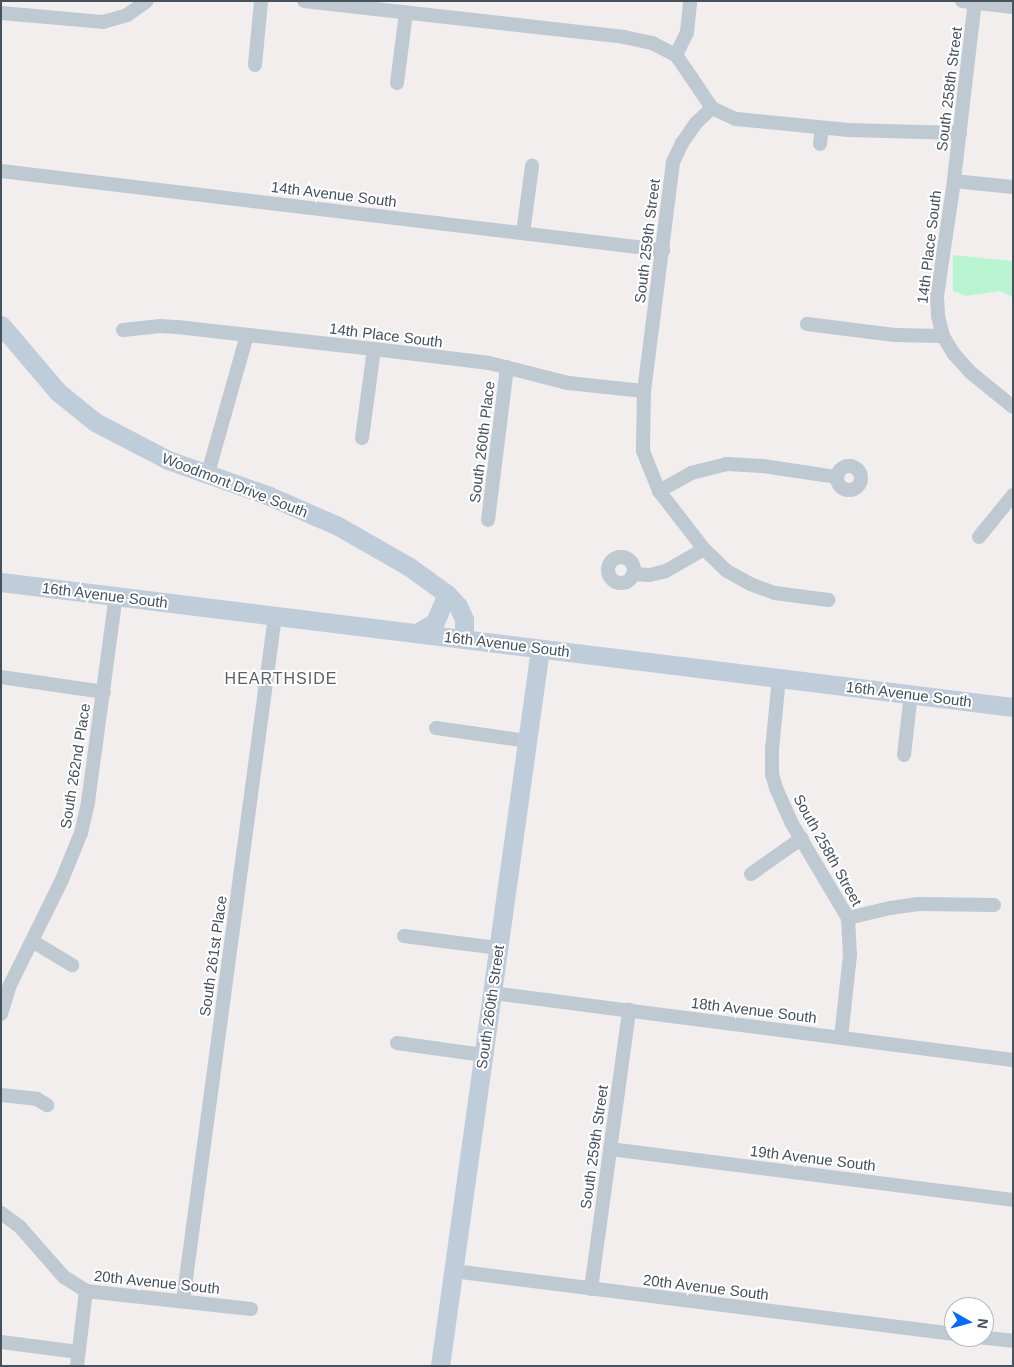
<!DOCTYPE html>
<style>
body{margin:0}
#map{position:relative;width:1014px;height:1367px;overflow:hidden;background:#f2eeee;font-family:Arial,sans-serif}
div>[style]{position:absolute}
.green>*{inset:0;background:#b8f4d0}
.minor>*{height:14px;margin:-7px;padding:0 7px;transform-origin:7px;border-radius:7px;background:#bec9d2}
.minor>.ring{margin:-7px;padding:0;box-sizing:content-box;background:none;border:14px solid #bec9d2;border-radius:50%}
.secondary>*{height:19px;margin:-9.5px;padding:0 9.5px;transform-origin:9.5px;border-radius:9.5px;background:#bfccda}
span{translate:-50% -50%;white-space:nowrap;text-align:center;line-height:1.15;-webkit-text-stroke:4px #fff;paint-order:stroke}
.street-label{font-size:15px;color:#45525e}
.neighbourhood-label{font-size:16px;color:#5a5f64;letter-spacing:1px}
.frame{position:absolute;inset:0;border:2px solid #45525e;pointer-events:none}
.north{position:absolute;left:944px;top:1297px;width:50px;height:50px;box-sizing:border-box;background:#fff;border:1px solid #b5babf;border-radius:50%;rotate:97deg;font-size:14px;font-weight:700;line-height:20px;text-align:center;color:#45525e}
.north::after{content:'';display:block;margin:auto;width:18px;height:22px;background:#066cf4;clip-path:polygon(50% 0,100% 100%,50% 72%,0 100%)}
</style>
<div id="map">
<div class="green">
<div style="clip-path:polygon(953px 255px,1013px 261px,1013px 297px,1000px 291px,966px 296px,953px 291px)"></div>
</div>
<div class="minor">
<div style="left:304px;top:1px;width:322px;rotate:6.4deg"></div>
<div style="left:624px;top:37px;width:29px;rotate:12deg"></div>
<div style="left:652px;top:43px;width:27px;rotate:27deg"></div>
<div style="left:676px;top:55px;width:64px;rotate:55.8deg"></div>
<div style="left:712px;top:108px;width:26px;rotate:25deg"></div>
<div style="left:736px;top:119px;width:113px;rotate:5.6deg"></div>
<div style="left:848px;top:130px;width:112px;rotate:1.5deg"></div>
<div style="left:962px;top:1px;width:51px;rotate:6.7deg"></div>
<div style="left:975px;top:1px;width:181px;rotate:96.7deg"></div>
<div style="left:954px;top:181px;width:116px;rotate:98.4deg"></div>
<div style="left:937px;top:296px;width:20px;rotate:87deg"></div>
<div style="left:938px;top:316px;width:21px;rotate:76deg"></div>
<div style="left:943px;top:336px;width:21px;rotate:59deg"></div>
<div style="left:954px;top:354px;width:24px;rotate:48deg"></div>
<div style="left:970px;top:372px;width:55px;rotate:39.1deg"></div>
<div style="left:1px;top:13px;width:102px;rotate:5deg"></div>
<div style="left:103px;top:22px;width:25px;rotate:-16deg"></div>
<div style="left:127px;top:15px;width:24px;rotate:-35deg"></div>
<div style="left:676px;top:55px;width:25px;rotate:-64deg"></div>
<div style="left:687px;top:32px;width:31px;rotate:-84deg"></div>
<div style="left:255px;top:65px;width:64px;rotate:-84.6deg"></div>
<div style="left:397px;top:83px;width:71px;rotate:-82.7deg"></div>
<div style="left:712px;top:108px;width:22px;rotate:137deg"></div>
<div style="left:696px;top:123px;width:24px;rotate:125deg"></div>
<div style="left:682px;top:143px;width:21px;rotate:115deg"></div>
<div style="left:673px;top:162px;width:231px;rotate:97.2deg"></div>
<div style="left:644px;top:391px;width:60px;rotate:91deg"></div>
<div style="left:643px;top:451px;width:43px;rotate:68.2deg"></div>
<div style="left:659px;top:491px;width:73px;rotate:52.2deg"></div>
<div style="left:704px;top:549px;width:32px;rotate:44deg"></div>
<div style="left:727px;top:571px;width:26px;rotate:29deg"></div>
<div style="left:750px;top:584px;width:27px;rotate:20deg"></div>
<div style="left:775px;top:593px;width:54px;rotate:7.4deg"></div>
<div style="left:820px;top:144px;width:16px;rotate:-83deg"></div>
<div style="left:1px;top:171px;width:667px;rotate:6.81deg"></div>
<div style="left:954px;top:181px;width:59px;rotate:5.8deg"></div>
<div style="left:523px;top:233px;width:68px;rotate:-82.3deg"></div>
<div style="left:807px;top:324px;width:88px;rotate:7.2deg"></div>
<div style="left:894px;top:335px;width:49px;rotate:1.2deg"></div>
<div style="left:123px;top:330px;width:36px;rotate:-6deg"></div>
<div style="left:159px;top:326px;width:18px;rotate:3deg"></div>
<div style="left:177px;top:327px;width:198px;rotate:6.4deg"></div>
<div style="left:374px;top:349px;width:116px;rotate:6.9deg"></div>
<div style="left:489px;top:363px;width:81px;rotate:14.2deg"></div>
<div style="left:568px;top:383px;width:76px;rotate:6deg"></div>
<div style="left:362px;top:438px;width:90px;rotate:-82.3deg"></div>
<div class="ring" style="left:837px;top:466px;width:10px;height:10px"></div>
<div style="left:208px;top:473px;width:143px;rotate:-74.2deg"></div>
<div style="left:659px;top:491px;width:37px;rotate:-29deg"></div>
<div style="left:691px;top:473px;width:36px;rotate:-14deg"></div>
<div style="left:726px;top:464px;width:37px;rotate:3deg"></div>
<div style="left:763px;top:466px;width:75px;rotate:8.5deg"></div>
<div style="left:488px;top:520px;width:154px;rotate:-82.9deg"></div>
<div style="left:979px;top:537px;width:54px;rotate:-51deg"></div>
<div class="ring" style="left:608px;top:557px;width:12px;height:12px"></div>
<div style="left:633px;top:574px;width:17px;rotate:3deg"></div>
<div style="left:650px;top:575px;width:16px;rotate:-14deg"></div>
<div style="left:666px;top:571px;width:44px;rotate:-30.1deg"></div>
<div style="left:1px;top:677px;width:104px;rotate:8.3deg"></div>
<div style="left:779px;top:678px;width:71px;rotate:95.6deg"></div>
<div style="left:772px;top:749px;width:25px;rotate:90deg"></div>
<div style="left:772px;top:774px;width:15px;rotate:74deg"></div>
<div style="left:776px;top:788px;width:37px;rotate:66deg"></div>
<div style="left:791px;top:822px;width:112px;rotate:59.3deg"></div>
<div style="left:848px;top:918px;width:37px;rotate:87deg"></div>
<div style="left:850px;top:955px;width:83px;rotate:96.2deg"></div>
<div style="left:436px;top:728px;width:92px;rotate:8.1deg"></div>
<div style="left:904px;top:755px;width:61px;rotate:-83.5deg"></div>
<div style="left:751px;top:874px;width:62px;rotate:-35.2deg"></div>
<div style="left:848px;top:918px;width:43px;rotate:-13.4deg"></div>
<div style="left:890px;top:908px;width:29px;rotate:-8deg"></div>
<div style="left:919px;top:904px;width:75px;rotate:0.8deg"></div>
<div style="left:404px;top:936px;width:95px;rotate:7.3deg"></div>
<div style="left:32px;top:941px;width:47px;rotate:31deg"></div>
<div style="left:492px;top:993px;width:525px;rotate:7.33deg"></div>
<div style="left:1px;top:1014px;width:30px;rotate:-73deg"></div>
<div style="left:10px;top:985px;width:115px;rotate:-63.7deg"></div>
<div style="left:61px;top:882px;width:53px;rotate:-67.8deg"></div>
<div style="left:81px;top:833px;width:32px;rotate:-77deg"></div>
<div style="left:88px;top:802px;width:208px;rotate:-82.3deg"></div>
<div style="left:397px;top:1043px;width:87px;rotate:7.9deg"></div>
<div style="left:1px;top:1095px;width:36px;rotate:6deg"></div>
<div style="left:37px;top:1099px;width:12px;rotate:31deg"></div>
<div style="left:610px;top:1149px;width:406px;rotate:7.2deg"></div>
<div style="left:1px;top:1213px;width:24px;rotate:36deg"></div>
<div style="left:20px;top:1227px;width:67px;rotate:48.7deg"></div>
<div style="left:64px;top:1277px;width:26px;rotate:32deg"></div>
<div style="left:86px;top:1291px;width:166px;rotate:6.2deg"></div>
<div style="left:453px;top:1271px;width:505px;rotate:7.17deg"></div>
<div style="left:591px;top:1289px;width:282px;rotate:-82.2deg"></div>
<div style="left:183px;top:1301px;width:691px;rotate:-82.35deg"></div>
<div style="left:977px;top:1337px;width:36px;rotate:6deg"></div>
<div style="left:1px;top:1342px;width:78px;rotate:7.4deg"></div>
<div style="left:77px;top:1366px;width:76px;rotate:-83.2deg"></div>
</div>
<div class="secondary">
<div style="left:1px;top:325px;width:88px;rotate:49.6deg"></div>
<div style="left:58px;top:392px;width:48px;rotate:39deg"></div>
<div style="left:95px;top:422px;width:82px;rotate:27.5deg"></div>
<div style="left:168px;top:460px;width:105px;rotate:19.5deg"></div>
<div style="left:267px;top:495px;width:77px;rotate:23.6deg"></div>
<div style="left:338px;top:526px;width:81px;rotate:29.7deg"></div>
<div style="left:408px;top:566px;width:48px;rotate:35.7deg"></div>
<div style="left:447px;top:594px;width:16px;rotate:47deg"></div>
<div style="left:458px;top:606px;width:14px;rotate:65deg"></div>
<div style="left:464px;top:619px;width:20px;rotate:90deg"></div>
<div style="left:1px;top:582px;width:1020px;rotate:7.04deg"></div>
<div style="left:417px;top:633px;width:21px;rotate:-31deg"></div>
<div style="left:435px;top:622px;width:30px;rotate:-67deg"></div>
<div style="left:440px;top:1366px;width:724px;rotate:-82.06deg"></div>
</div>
<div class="street-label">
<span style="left:949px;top:89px;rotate:-83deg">South 258th Street</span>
<span style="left:334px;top:194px;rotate:7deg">14th Avenue South</span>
<span style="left:647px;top:241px;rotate:-83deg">South 259th Street</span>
<span style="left:929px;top:247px;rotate:-83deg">14th Place South</span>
<span style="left:386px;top:335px;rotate:7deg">14th Place South</span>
<span style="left:482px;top:442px;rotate:-83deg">South 260th Place</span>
<span style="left:235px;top:485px;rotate:21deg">Woodmont Drive South</span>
<span style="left:105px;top:595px;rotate:7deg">16th Avenue South</span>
<span style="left:507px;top:644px;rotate:7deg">16th Avenue South</span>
<span style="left:909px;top:694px;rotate:7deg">16th Avenue South</span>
<span style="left:75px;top:766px;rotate:-81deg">South 262nd Place</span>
<span style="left:828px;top:850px;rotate:61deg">South 258th Street</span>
<span style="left:213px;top:956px;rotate:-82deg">South 261st Place</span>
<span style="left:490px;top:1007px;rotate:-82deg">South 260th Street</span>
<span style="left:754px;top:1010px;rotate:7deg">18th Avenue South</span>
<span style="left:594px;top:1147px;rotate:-82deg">South 259th Street</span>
<span style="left:813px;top:1158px;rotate:7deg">19th Avenue South</span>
<span style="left:157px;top:1282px;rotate:6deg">20th Avenue South</span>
<span style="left:706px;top:1287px;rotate:7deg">20th Avenue South</span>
</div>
<div class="neighbourhood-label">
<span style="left:281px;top:679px">HEARTHSIDE</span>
</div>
<div class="frame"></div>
<div class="north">N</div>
</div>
